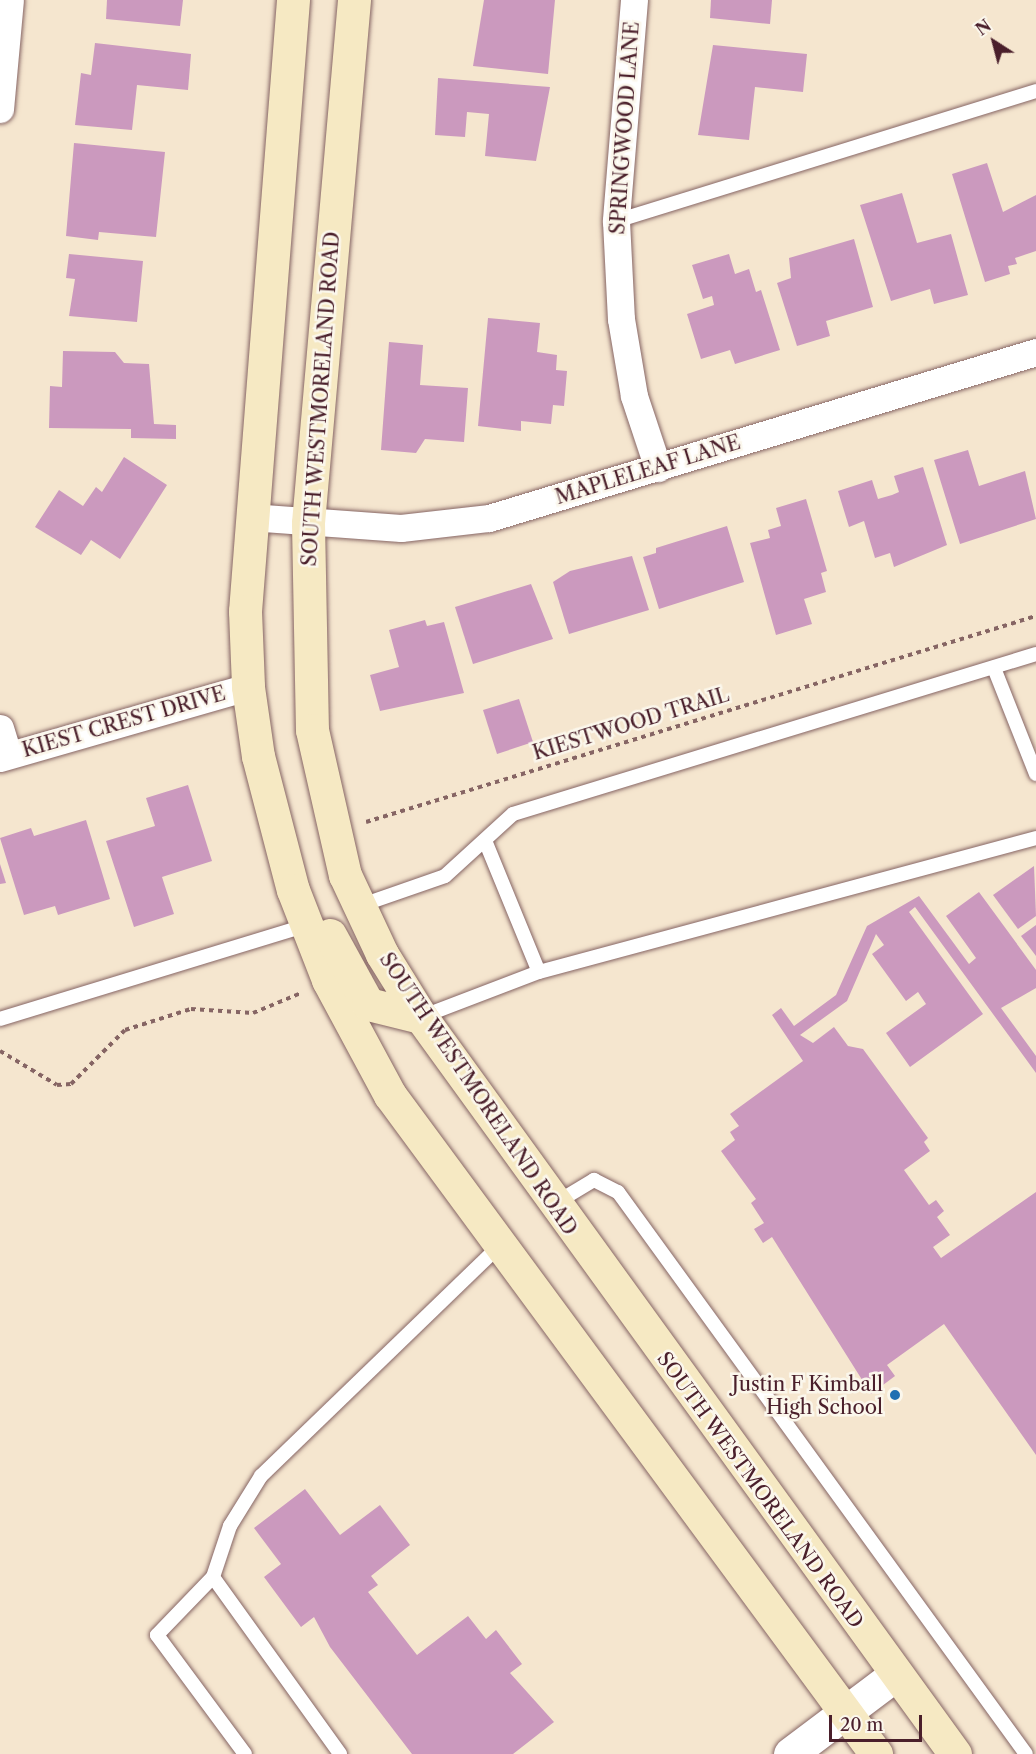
<!DOCTYPE html>
<style>
body{margin:0}
#map{position:relative;width:1036px;height:1754px;overflow:hidden;background:#f5e6cf;font-family:"Libre Caslon Text",serif}
div>[style]{position:absolute}
.building>*{inset:0;background:#cb99be}
.path>*{height:4px;margin-top:-2px;transform-origin:0;background:repeating-linear-gradient(90deg,#866564 0 4.5px,transparent 0 9px)}
.roads{filter:drop-shadow(0 0 2px #866564) drop-shadow(0 0 2px #866564)}
.service>*{height:14px;margin:-7px;padding:0 7px;transform-origin:7px;border-radius:7px;background:#fff}
.minor>*{height:27px;margin:-13.5px;padding:0 13.5px;transform-origin:13.5px;border-radius:13.5px;background:#fff}
.tertiary>*{height:33px;margin:-16.5px;padding:0 16.5px;transform-origin:16.5px;border-radius:16.5px;background:#fff}
.secondary>*{height:33px;margin:-16.5px;padding:0 16.5px;transform-origin:16.5px;border-radius:16.5px;background:#f6e9c3}
.dots>*{width:16px;height:16px;translate:-50% -50%;box-sizing:border-box;border:3px solid #fbf7ec;border-radius:50%}
span{translate:-50% -50%;white-space:nowrap;text-align:center;line-height:1.15;-webkit-text-stroke:5px #fbf7ec;paint-order:stroke}
.street-label{font-size:20px;color:#4a1f2b}
.poi-label{font-size:20px;color:#4a1f2b}
.right{translate:-100% -50%;text-align:right}
.north{position:absolute;left:964px;top:12px;width:60px;height:60px;-webkit-text-stroke:4px #fbf7ec;paint-order:stroke;rotate:324deg;font-size:16px;font-weight:700;line-height:24px;text-align:center;color:#4a1f2b}
.north::after{content:'';display:block;margin:auto;width:21px;height:27px;background:#4a1f2b;clip-path:polygon(50% 0,100% 100%,50% 72%,0 100%)}
.scale{position:absolute;left:829px;top:1715px;width:93px;height:27px;box-sizing:border-box;border:3px solid #4a1f2b;border-top:0;padding-left:8px;font-size:18px;line-height:21px;white-space:nowrap;color:#4a1f2b;-webkit-text-stroke:4px #fbf7ec;paint-order:stroke}
</style>
<div id="map">
<div class="building">
<div style="clip-path:polygon(107px 0,183px 0,180px 26px,106px 19px)"></div>
<div style="clip-path:polygon(484px 0,555px 0,548px 74px,473px 66px)"></div>
<div style="clip-path:polygon(711px 0,772px 0,770px 24px,710px 18px)"></div>
<div style="clip-path:polygon(95px 43px,191px 54px,188px 90px,137px 85px,132px 130px,75px 125px,81px 73px,91px 75px)"></div>
<div style="clip-path:polygon(713px 45px,807px 54px,803px 92px,755px 87px,749px 140px,698px 135px)"></div>
<div style="clip-path:polygon(438px 78px,550px 87px,536px 161px,485px 156px,489px 114px,467px 112px,465px 137px,435px 135px)"></div>
<div style="clip-path:polygon(74px 143px,165px 152px,156px 237px,99px 232px,98px 240px,66px 236px)"></div>
<div style="clip-path:polygon(987px 163px,1003px 212px,1036px 195px,1036px 251px,1015px 258px,1017px 264px,1008px 266px,1010px 274px,985px 282px,952px 174px)"></div>
<div style="clip-path:polygon(902px 193px,917px 243px,951px 234px,968px 295px,934px 304px,930px 289px,891px 301px,860px 205px)"></div>
<div style="clip-path:polygon(854px 239px,873px 307px,826px 321px,830px 336px,797px 346px,777px 283px,791px 278px,789px 258px)"></div>
<div style="clip-path:polygon(69px 254px,143px 261px,137px 322px,69px 316px,75px 279px,66px 278px)"></div>
<div style="clip-path:polygon(729px 254px,735px 274px,749px 269px,756px 292px,761px 290px,780px 350px,735px 364px,730px 350px,701px 359px,687px 314px,714px 305px,712px 296px,703px 299px,692px 265px)"></div>
<div style="clip-path:polygon(488px 318px,540px 323px,537px 352px,557px 355px,556px 370px,567px 371px,564px 406px,553px 405px,551px 424px,521px 421px,521px 431px,478px 426px)"></div>
<div style="clip-path:polygon(389px 342px,423px 345px,420px 385px,468px 388px,464px 442px,425px 439px,416px 453px,381px 450px)"></div>
<div style="clip-path:polygon(63px 351px,115px 352px,124px 363px,149px 364px,154px 424px,176px 425px,176px 439px,131px 438px,131px 429px,49px 428px,50px 386px,62px 387px)"></div>
<div style="clip-path:polygon(968px 450px,979px 486px,1025px 471px,1036px 519px,960px 544px,934px 460px)"></div>
<div style="clip-path:polygon(124px 457px,167px 485px,120px 559px,91px 540px,81px 555px,35px 527px,59px 490px,83px 506px,96px 487px,102px 492px)"></div>
<div style="clip-path:polygon(923px 467px,947px 545px,894px 567px,890px 553px,875px 558px,864px 521px,849px 527px,838px 491px,872px 480px,878px 499px,892px 495px,899px 492px,894px 476px)"></div>
<div style="clip-path:polygon(806px 499px,827px 571px,821px 573px,826px 592px,804px 599px,812px 624px,776px 635px,750px 543px,770px 538px,768px 530px,781px 526px,776px 508px)"></div>
<div style="clip-path:polygon(727px 526px,744px 582px,659px 609px,643px 557px,656px 553px,656px 548px)"></div>
<div style="clip-path:polygon(632px 556px,649px 610px,569px 634px,553px 582px,570px 571px)"></div>
<div style="clip-path:polygon(531px 584px,553px 639px,473px 664px,455px 607px)"></div>
<div style="clip-path:polygon(425px 620px,427px 626px,444px 622px,464px 693px,380px 711px,370px 675px,399px 667px,389px 630px)"></div>
<div style="clip-path:polygon(519px 699px,533px 742px,497px 754px,483px 710px)"></div>
<div style="clip-path:polygon(188px 785px,212px 861px,162px 877px,174px 914px,134px 927px,106px 841px,155px 826px,146px 798px)"></div>
<div style="clip-path:polygon(86px 820px,110px 899px,58px 915px,55px 906px,24px 915px,0 838px,31px 828px,34px 836px)"></div>
<div style="clip-path:polygon(0 864px,6px 883px,0 884px)"></div>
<div style="clip-path:polygon(1034px 866px,1036px 916px,1018px 929px,993px 895px)"></div>
<div style="clip-path:polygon(979px 892px,1036px 970px,1036px 988px,1001px 1008px,1036px 1056px,1036px 1073px,915px 907px,909px 912px,983px 1014px,910px 1067px,886px 1033px,926px 1004px,918px 992px,906px 1001px,872px 954px,884px 945px,876px 934px,847px 1001px,800px 1035px,813px 1043px,834px 1027px,848px 1046px,863px 1049px,928px 1138px,924px 1142px,930px 1151px,904px 1170px,929px 1205px,936px 1200px,944px 1211px,937px 1217px,950px 1235px,933px 1247px,941px 1258px,1036px 1192px,1036px 1455px,944px 1324px,887px 1365px,895px 1376px,871px 1394px,772px 1237px,763px 1243px,754px 1229px,764px 1223px,751px 1203px,756px 1199px,721px 1151px,735px 1140px,730px 1132px,739px 1126px,730px 1114px,803px 1061px,772px 1015px,781px 1008px,794px 1026px,836px 995px,867px 926px,919px 896px,969px 964px,976px 958px,946px 916px)"></div>
<div style="clip-path:polygon(1036px 925px,1036px 956px,1021px 936px)"></div>
<div style="clip-path:polygon(305px 1489px,340px 1535px,380px 1505px,410px 1545px,371px 1576px,378px 1585px,368px 1592px,417px 1655px,468px 1616px,486px 1639px,496px 1630px,522px 1664px,510px 1673px,554px 1722px,513px 1754px,412px 1754px,330px 1647px,314px 1617px,301px 1627px,264px 1577px,281px 1564px,254px 1528px)"></div>
</div>
<div class="path">
<div style="left:366px;top:822px;width:701px;rotate:-17.09deg"></div>
<div style="left:0;top:1051px;width:66px;rotate:30.8deg"></div>
<div style="left:57px;top:1085px;width:14px;rotate:-4deg"></div>
<div style="left:71px;top:1084px;width:76px;rotate:-45deg"></div>
<div style="left:125px;top:1030px;width:69px;rotate:-17.7deg"></div>
<div style="left:191px;top:1009px;width:62px;rotate:3.7deg"></div>
<div style="left:253px;top:1013px;width:52px;rotate:-22.6deg"></div>
</div>
<div class="roads">
<div class="service">
<div style="left:616px;top:221px;width:440px;rotate:-17.2deg"></div>
<div style="left:994px;top:668px;width:114px;rotate:68.4deg"></div>
<div style="left:486px;top:843px;width:139px;rotate:67.7deg"></div>
<div style="left:359px;top:906px;width:91px;rotate:-19.2deg"></div>
<div style="left:445px;top:876px;width:92px;rotate:-42.4deg"></div>
<div style="left:513px;top:814px;width:547px;rotate:-17.01deg"></div>
<div style="left:421px;top:1017px;width:126px;rotate:-20.9deg"></div>
<div style="left:539px;top:972px;width:515px;rotate:-15.09deg"></div>
<div style="left:0;top:1019px;width:321px;rotate:-17deg"></div>
<div style="left:554px;top:1204px;width:47px;rotate:-31deg"></div>
<div style="left:594px;top:1180px;width:27px;rotate:27deg"></div>
<div style="left:618px;top:1192px;width:694px;rotate:54.02deg"></div>
<div style="left:213px;top:1577px;width:54px;rotate:-71.6deg"></div>
<div style="left:230px;top:1526px;width:59px;rotate:-58.2deg"></div>
<div style="left:261px;top:1476px;width:332px;rotate:-44deg"></div>
<div style="left:245px;top:1754px;width:148px;rotate:-126.5deg"></div>
<div style="left:157px;top:1635px;width:81px;rotate:-46deg"></div>
<div style="left:213px;top:1577px;width:218px;rotate:54.3deg"></div>
</div>
<div class="minor">
<div style="left:634px;top:0;width:222px;rotate:94.7deg"></div>
<div style="left:616px;top:221px;width:98px;rotate:87.1deg"></div>
<div style="left:621px;top:319px;width:78px;rotate:80.4deg"></div>
<div style="left:634px;top:396px;width:76px;rotate:71.6deg"></div>
<div style="left:0;top:109px;width:109px;rotate:-84.8deg"></div>
<div style="left:250px;top:517px;width:151px;rotate:4.2deg"></div>
<div style="left:401px;top:528px;width:89px;rotate:-6.5deg"></div>
<div style="left:489px;top:518px;width:572px;rotate:-16.88deg"></div>
<div style="left:0;top:728px;width:28px;rotate:73deg"></div>
<div style="left:0;top:758px;width:258px;rotate:-16deg"></div>
</div>
<div class="tertiary">
<div style="left:790px;top:1754px;width:131px;rotate:-37deg"></div>
</div>
<div class="secondary">
<div style="left:293px;top:0;width:613px;rotate:94.49deg"></div>
<div style="left:245px;top:611px;width:76px;rotate:87.7deg"></div>
<div style="left:248px;top:687px;width:70px;rotate:81.8deg"></div>
<div style="left:258px;top:756px;width:138px;rotate:75.4deg"></div>
<div style="left:293px;top:890px;width:97px;rotate:68.7deg"></div>
<div style="left:328px;top:980px;width:131px;rotate:61.7deg"></div>
<div style="left:390px;top:1095px;width:819px;rotate:53.59deg"></div>
<div style="left:354px;top:0;width:525px;rotate:95.03deg"></div>
<div style="left:308px;top:523px;width:207px;rotate:88.9deg"></div>
<div style="left:312px;top:730px;width:149px;rotate:77.2deg"></div>
<div style="left:345px;top:875px;width:87px;rotate:64.9deg"></div>
<div style="left:382px;top:954px;width:74px;rotate:58.2deg"></div>
<div style="left:421px;top:1017px;width:910px;rotate:54.07deg"></div>
<div style="left:330px;top:935px;width:79px;rotate:61.2deg"></div>
<div style="left:368px;top:1004px;width:55px;rotate:13.8deg"></div>
</div>
</div>
<div class="dots">
<div style="left:895px;top:1395px;background:#1f6fb2"></div>
</div>
<div class="street-label">
<span style="left:625px;top:128px;rotate:-86deg">SPRINGWOOD LANE</span>
<span style="left:321px;top:399px;rotate:-86deg">SOUTH WESTMORELAND ROAD</span>
<span style="left:648px;top:470px;rotate:-17deg">MAPLELEAF LANE</span>
<span style="left:124px;top:722px;rotate:-16deg">KIEST CREST DRIVE</span>
<span style="left:631px;top:724px;rotate:-17deg">KIESTWOOD TRAIL</span>
<span style="left:478px;top:1094px;rotate:56deg">SOUTH WESTMORELAND ROAD</span>
<span style="left:760px;top:1490px;rotate:54deg">SOUTH WESTMORELAND ROAD</span>
</div>
<div class="poi-label">
<span class="right" style="left:883px;top:1396px">Justin F Kimball<br>High School</span>
</div>
<div class="north">N</div>
<div class="scale">20 m</div>
</div>
